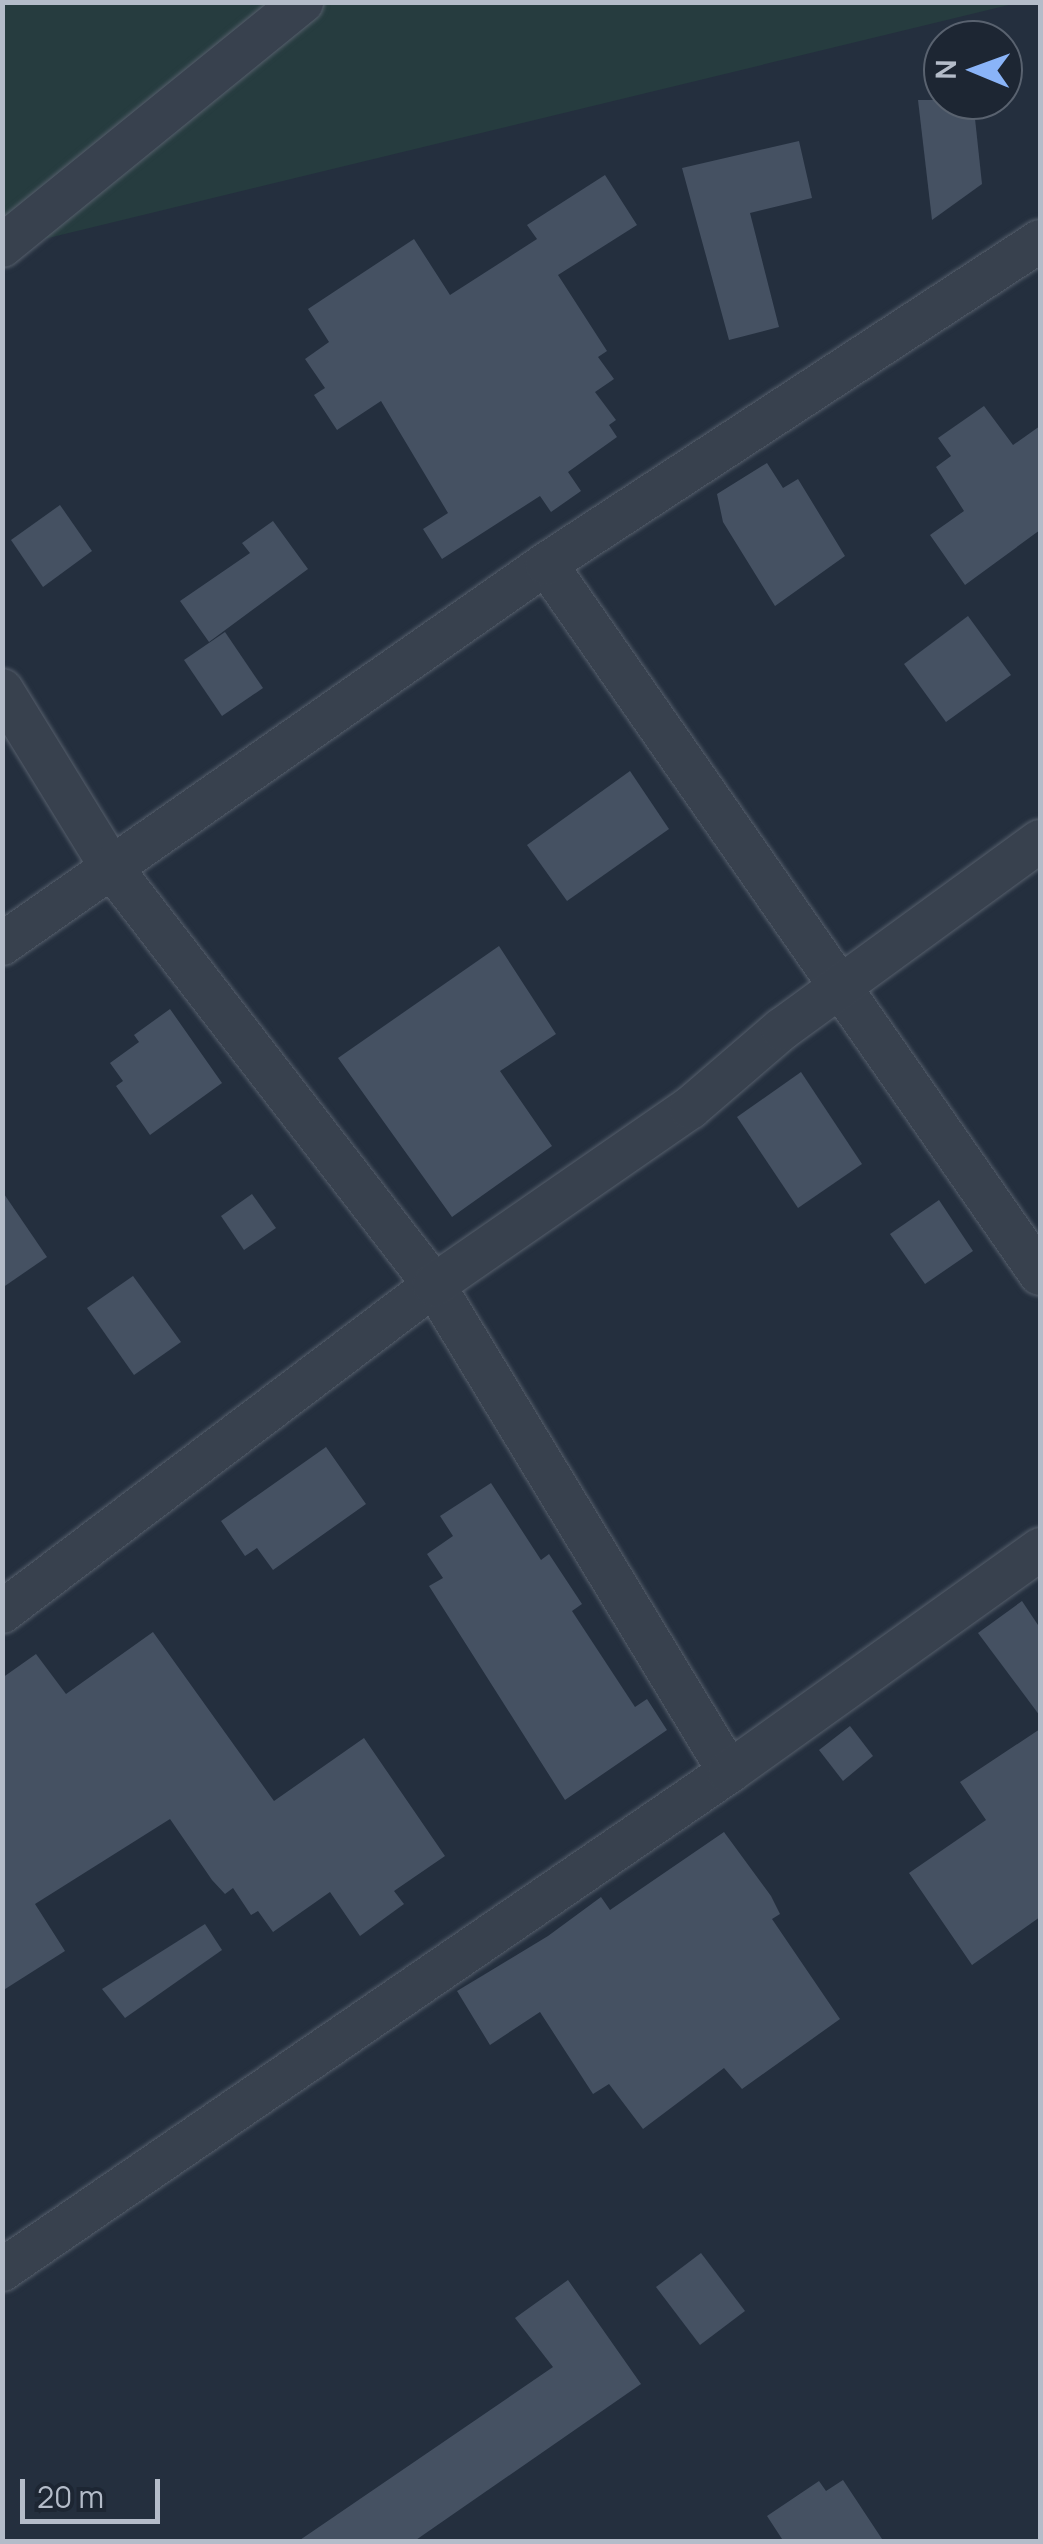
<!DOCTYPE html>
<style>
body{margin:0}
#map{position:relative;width:1043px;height:2544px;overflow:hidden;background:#242f3e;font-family:Manrope,sans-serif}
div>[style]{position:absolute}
.green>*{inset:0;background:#263c3f}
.building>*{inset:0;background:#455162}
.roads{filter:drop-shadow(0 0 2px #565f6c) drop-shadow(0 0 2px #565f6c)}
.minor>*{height:42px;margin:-21px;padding:0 21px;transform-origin:21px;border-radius:21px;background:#38414e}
span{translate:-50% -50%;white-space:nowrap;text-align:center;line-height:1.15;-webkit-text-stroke:9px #1d2633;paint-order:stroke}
.frame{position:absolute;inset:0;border:5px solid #b4bcc9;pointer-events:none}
.north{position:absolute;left:923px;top:20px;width:100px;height:100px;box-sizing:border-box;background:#1d2633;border:2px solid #59626f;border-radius:50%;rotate:271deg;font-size:28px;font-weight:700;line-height:40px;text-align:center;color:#b4bcc9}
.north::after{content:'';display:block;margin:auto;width:35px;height:45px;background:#8ab4f8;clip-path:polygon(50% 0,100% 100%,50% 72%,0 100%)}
.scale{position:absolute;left:20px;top:2479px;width:140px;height:45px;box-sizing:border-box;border:5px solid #b4bcc9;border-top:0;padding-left:12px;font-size:30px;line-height:35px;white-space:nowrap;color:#b4bcc9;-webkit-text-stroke:8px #1d2633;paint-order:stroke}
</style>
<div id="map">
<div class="green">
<div style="clip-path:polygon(2px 3px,1017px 3px,3px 249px)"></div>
</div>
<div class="building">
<div style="clip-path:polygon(918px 100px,973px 100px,982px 184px,932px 220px)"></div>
<div style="clip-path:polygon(799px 141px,812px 198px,750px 213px,779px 327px,729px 340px,682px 168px)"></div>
<div style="clip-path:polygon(605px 175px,637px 225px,558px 275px,607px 351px,598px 357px,614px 379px,595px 392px,616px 420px,609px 425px,617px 437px,568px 472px,581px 491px,551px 512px,540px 496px,442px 559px,423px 529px,448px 513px,381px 401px,337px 430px,314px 395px,325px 388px,305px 359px,329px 342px,308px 309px,414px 239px,450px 295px,537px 239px,527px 225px)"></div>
<div style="clip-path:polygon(984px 406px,1013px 445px,1040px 426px,1040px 530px,965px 585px,930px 535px,964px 511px,936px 467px,951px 456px,938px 438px)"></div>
<div style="clip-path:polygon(767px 463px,783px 488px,798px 479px,845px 556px,775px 606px,723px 522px,717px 494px)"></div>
<div style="clip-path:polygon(60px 505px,92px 551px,43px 587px,11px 540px)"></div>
<div style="clip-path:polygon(273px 521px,308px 569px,209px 642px,180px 601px,250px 553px,242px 543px)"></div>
<div style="clip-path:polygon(968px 616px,1011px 675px,946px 722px,904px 664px)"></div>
<div style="clip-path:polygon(225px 632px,263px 688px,222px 716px,184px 660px)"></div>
<div style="clip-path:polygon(630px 771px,669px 829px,567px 901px,527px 845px)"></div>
<div style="clip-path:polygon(499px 946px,556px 1034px,500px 1071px,552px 1146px,452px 1217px,338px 1058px)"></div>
<div style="clip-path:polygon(170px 1009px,222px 1083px,150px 1135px,116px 1086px,123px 1081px,110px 1063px,139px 1042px,134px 1035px)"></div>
<div style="clip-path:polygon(801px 1072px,862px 1164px,798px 1208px,737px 1117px)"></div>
<div style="clip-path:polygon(2px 1191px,47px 1257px,2px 1288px)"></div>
<div style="clip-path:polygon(252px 1194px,276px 1228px,244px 1250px,221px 1216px)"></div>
<div style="clip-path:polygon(939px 1200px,973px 1251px,925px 1284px,890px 1234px)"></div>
<div style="clip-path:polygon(133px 1276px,181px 1342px,134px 1375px,87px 1308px)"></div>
<div style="clip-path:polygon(326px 1447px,366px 1504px,273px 1570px,257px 1548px,245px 1556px,221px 1521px)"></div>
<div style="clip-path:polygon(491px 1483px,541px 1560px,549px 1554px,582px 1604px,572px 1611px,635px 1707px,647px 1699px,667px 1730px,565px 1800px,429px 1586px,443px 1578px,427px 1554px,453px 1536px,440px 1516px)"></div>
<div style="clip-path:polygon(1022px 1601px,1040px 1628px,1040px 1716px,978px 1633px)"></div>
<div style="clip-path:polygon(153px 1632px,274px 1801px,364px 1738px,445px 1856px,394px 1891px,404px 1904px,360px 1936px,330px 1892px,273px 1932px,258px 1911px,251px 1915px,233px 1888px,225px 1894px,212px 1880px,170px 1819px,35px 1904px,65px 1951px,2px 1991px,2px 1678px,36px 1654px,66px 1694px)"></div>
<div style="clip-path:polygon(850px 1726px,873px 1756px,843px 1781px,819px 1750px)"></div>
<div style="clip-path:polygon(1040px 1729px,1040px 1917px,972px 1965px,909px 1873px,986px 1820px,960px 1782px)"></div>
<div style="clip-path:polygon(724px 1832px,771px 1896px,780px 1914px,772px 1919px,840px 2019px,742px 2089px,724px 2068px,643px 2129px,609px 2084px,593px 2094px,540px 2012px,490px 2045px,457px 1991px,548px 1936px,601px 1897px,610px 1910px)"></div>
<div style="clip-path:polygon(205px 1924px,222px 1950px,125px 2018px,102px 1989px)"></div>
<div style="clip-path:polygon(701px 2253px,745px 2311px,700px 2345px,656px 2287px)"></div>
<div style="clip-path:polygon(568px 2280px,641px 2384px,413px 2542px,297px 2542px,553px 2367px,515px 2318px)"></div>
<div style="clip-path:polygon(843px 2480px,884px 2542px,784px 2542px,767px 2516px,819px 2481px,826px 2491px)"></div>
</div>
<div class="roads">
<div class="minor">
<div style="left:2px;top:246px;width:387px;rotate:-39.1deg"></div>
<div style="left:546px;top:564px;width:865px;rotate:55.17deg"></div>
<div style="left:2px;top:690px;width:208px;rotate:58.4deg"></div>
<div style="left:111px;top:867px;width:528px;rotate:52.31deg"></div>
<div style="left:434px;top:1285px;width:569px;rotate:58.79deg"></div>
<div style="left:2px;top:944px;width:664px;rotate:-34.94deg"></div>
<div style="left:546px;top:564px;width:590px;rotate:-33.18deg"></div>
<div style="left:2px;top:1612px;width:542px;rotate:-37.12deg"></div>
<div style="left:434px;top:1285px;width:311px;rotate:-34.7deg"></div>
<div style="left:690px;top:1108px;width:121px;rotate:-40.7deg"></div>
<div style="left:782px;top:1029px;width:319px;rotate:-36.1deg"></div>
<div style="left:2px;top:2270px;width:881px;rotate:-34.41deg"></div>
<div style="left:729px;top:1772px;width:383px;rotate:-35.6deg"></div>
</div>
</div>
<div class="frame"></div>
<div class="north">N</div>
<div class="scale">20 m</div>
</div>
